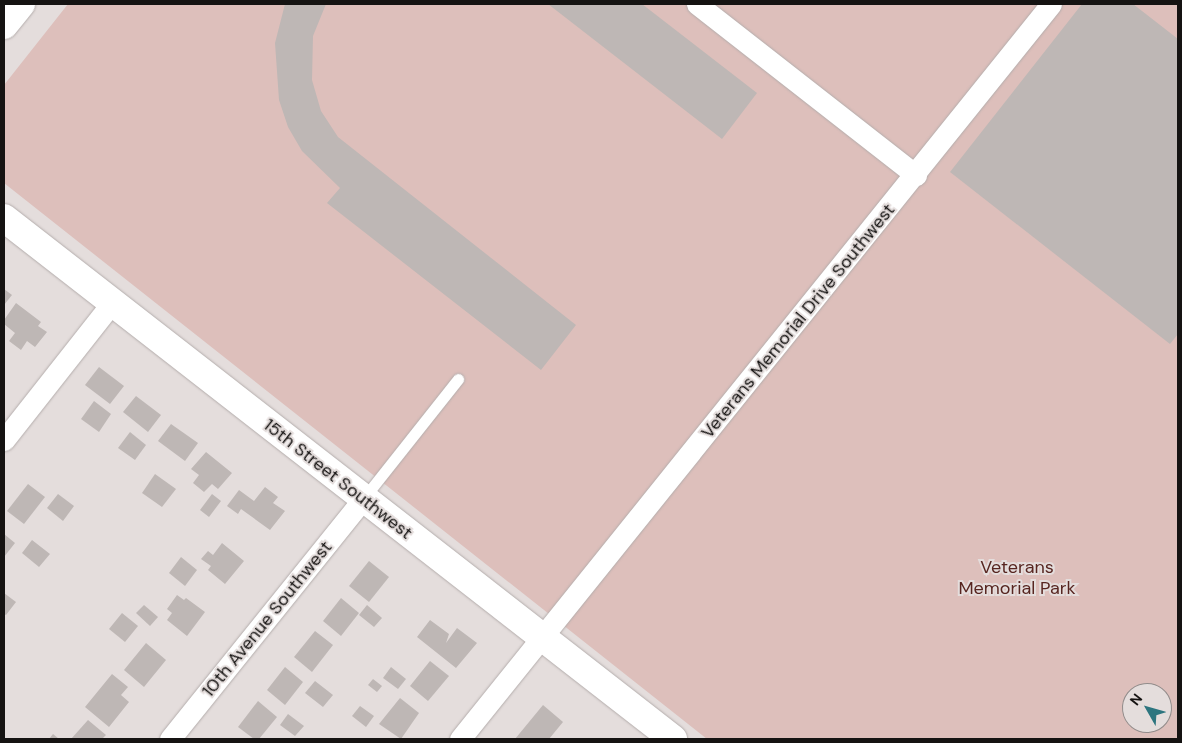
<!DOCTYPE html>
<style>
body{margin:0}
#map{position:relative;width:1182px;height:743px;overflow:hidden;background:#e4dddc;font-family:"DM Sans",sans-serif}
div>[style]{position:absolute}
.green>*{inset:0;background:#ddbfbb}
.building>*{inset:0;background:#beb7b5}
.roads{filter:drop-shadow(0 0 1px #b4adac) drop-shadow(0 0 1px #b4adac)}
.lane>*{height:11px;margin:-5.5px;padding:0 5.5px;transform-origin:5.5px;border-radius:5.5px;background:#fff}
.street>*{height:21px;margin:-10.5px;padding:0 10.5px;transform-origin:10.5px;border-radius:10.5px;background:#fff}
.secondary>*{height:28px;margin:-14px;padding:0 14px;transform-origin:14px;border-radius:14px;background:#fff}
span{translate:-50% -50%;white-space:nowrap;text-align:center;line-height:1.15;-webkit-text-stroke:4px #e4dddc;paint-order:stroke}
.street-label{font-size:18px;color:#151312}
.park-label{font-size:18px;color:#572520}
.frame{position:absolute;inset:0;border:5px solid #151312;pointer-events:none}
.north{position:absolute;left:1122px;top:683px;width:50px;height:50px;box-sizing:border-box;background:#e4dddc;border:1px solid #918c8b;border-radius:50%;rotate:308deg;font-size:14px;font-weight:700;line-height:20px;text-align:center;color:#151312}
.north::after{content:'';display:block;margin:auto;width:18px;height:22px;background:#2d757f;clip-path:polygon(50% 0,100% 100%,50% 72%,0 100%)}
</style>
<div id="map">
<div class="green">
<div style="clip-path:polygon(evenodd,68px 4px,1178px 4px,1178px 739px,707px 739px,4px 183px,4px 85px,68px 4px,1132px 693px,1162px 693px,1162px 723px,1132px 723px,1132px 693px)"></div>
</div>
<div class="building">
<div style="clip-path:polygon(285px 4px,326px 4px,313px 36px,312px 80px,321px 111px,338px 137px,576px 325px,541px 370px,327px 203px,340px 188px,302px 151px,288px 127px,279px 100px,275px 43px)"></div>
<div style="clip-path:polygon(548px 4px,642px 4px,757px 93px,722px 139px)"></div>
<div style="clip-path:polygon(1082px 4px,1133px 4px,1178px 39px,1178px 334px,1170px 344px,950px 172px)"></div>
<div style="clip-path:polygon(4px 289px,12px 295px,4px 305px)"></div>
<div style="clip-path:polygon(16px 303px,41px 322px,38px 326px,47px 332px,35px 347px,27px 341px,21px 350px,9px 341px,15px 333px,4px 324px,4px 320px)"></div>
<div style="clip-path:polygon(99px 367px,124px 386px,110px 404px,85px 385px)"></div>
<div style="clip-path:polygon(136px 396px,161px 415px,148px 432px,123px 412px)"></div>
<div style="clip-path:polygon(94px 401px,111px 414px,99px 432px,81px 419px)"></div>
<div style="clip-path:polygon(171px 424px,198px 443px,185px 461px,158px 441px)"></div>
<div style="clip-path:polygon(130px 432px,146px 445px,135px 460px,118px 448px)"></div>
<div style="clip-path:polygon(206px 452px,232px 473px,218px 489px,212px 484px,204px 492px,193px 483px,199px 475px,191px 469px)"></div>
<div style="clip-path:polygon(155px 474px,176px 489px,162px 507px,142px 493px)"></div>
<div style="clip-path:polygon(28px 484px,45px 497px,24px 524px,7px 511px)"></div>
<div style="clip-path:polygon(265px 487px,278px 497px,273px 503px,285px 511px,270px 530px,241px 509px,238px 514px,227px 506px,239px 490px,254px 501px)"></div>
<div style="clip-path:polygon(58px 494px,74px 506px,63px 521px,47px 508px)"></div>
<div style="clip-path:polygon(212px 494px,221px 501px,209px 517px,200px 510px)"></div>
<div style="clip-path:polygon(4px 534px,15px 543px,4px 557px)"></div>
<div style="clip-path:polygon(32px 540px,50px 554px,39px 567px,22px 553px)"></div>
<div style="clip-path:polygon(222px 543px,244px 561px,225px 584px,208px 570px,211px 566px,201px 559px,208px 551px,213px 555px)"></div>
<div style="clip-path:polygon(181px 557px,197px 570px,185px 586px,169px 573px)"></div>
<div style="clip-path:polygon(369px 561px,389px 577px,369px 602px,349px 586px)"></div>
<div style="clip-path:polygon(4px 593px,16px 602px,6px 615px,4px 614px)"></div>
<div style="clip-path:polygon(177px 595px,184px 600px,186px 598px,205px 612px,187px 636px,167px 620px,172px 613px,167px 609px)"></div>
<div style="clip-path:polygon(341px 598px,359px 613px,341px 636px,323px 621px)"></div>
<div style="clip-path:polygon(144px 605px,158px 617px,150px 626px,136px 613px)"></div>
<div style="clip-path:polygon(367px 605px,382px 618px,374px 627px,359px 615px)"></div>
<div style="clip-path:polygon(122px 613px,138px 626px,125px 642px,109px 629px)"></div>
<div style="clip-path:polygon(430px 620px,449px 634px,446px 643px,457px 628px,477px 643px,456px 668px,417px 637px)"></div>
<div style="clip-path:polygon(315px 631px,333px 645px,312px 672px,294px 657px)"></div>
<div style="clip-path:polygon(146px 643px,166px 660px,144px 687px,124px 670px)"></div>
<div style="clip-path:polygon(430px 661px,449px 676px,428px 701px,410px 686px)"></div>
<div style="clip-path:polygon(285px 667px,303px 682px,285px 705px,267px 690px)"></div>
<div style="clip-path:polygon(391px 667px,406px 679px,398px 689px,383px 678px)"></div>
<div style="clip-path:polygon(112px 674px,128px 687px,121px 695px,129px 702px,109px 727px,85px 707px)"></div>
<div style="clip-path:polygon(373px 679px,382px 686px,377px 692px,368px 685px)"></div>
<div style="clip-path:polygon(315px 681px,333px 695px,323px 707px,305px 693px)"></div>
<div style="clip-path:polygon(400px 698px,419px 713px,401px 739px,379px 724px)"></div>
<div style="clip-path:polygon(258px 701px,277px 717px,259px 739px,254px 739px,238px 727px)"></div>
<div style="clip-path:polygon(543px 705px,563px 722px,549px 739px,515px 739px)"></div>
<div style="clip-path:polygon(360px 706px,374px 716px,366px 727px,352px 716px)"></div>
<div style="clip-path:polygon(288px 714px,304px 726px,295px 736px,280px 725px)"></div>
<div style="clip-path:polygon(88px 720px,106px 735px,102px 739px,71px 739px)"></div>
<div style="clip-path:polygon(53px 734px,59px 739px,49px 739px)"></div>
</div>
<div class="roads">
<div class="lane">
<div style="left:363px;top:499px;width:153px;rotate:-51.6deg"></div>
</div>
<div class="street">
<div style="left:697px;top:4px;width:278px;rotate:38deg"></div>
<div style="left:4px;top:440px;width:174px;rotate:-51.8deg"></div>
<div style="left:170px;top:739px;width:308px;rotate:-51.2deg"></div>
<div style="left:460px;top:739px;width:943px;rotate:-51.2deg"></div>
</div>
<div class="secondary">
<div style="left:4px;top:25px;width:27px;rotate:-51deg"></div>
<div style="left:4px;top:218px;width:848px;rotate:37.91deg"></div>
</div>
</div>
<div class="street-label">
<span style="left:798px;top:321px;rotate:-51deg">Veterans Memorial Drive Southwest</span>
<span style="left:338px;top:479px;rotate:38deg">15th Street Southwest</span>
<span style="left:267px;top:619px;rotate:-51deg">10th Avenue Southwest</span>
</div>
<div class="park-label">
<span style="left:1017px;top:578px">Veterans<br>Memorial Park</span>
</div>
<div class="frame"></div>
<div class="north">N</div>
</div>
